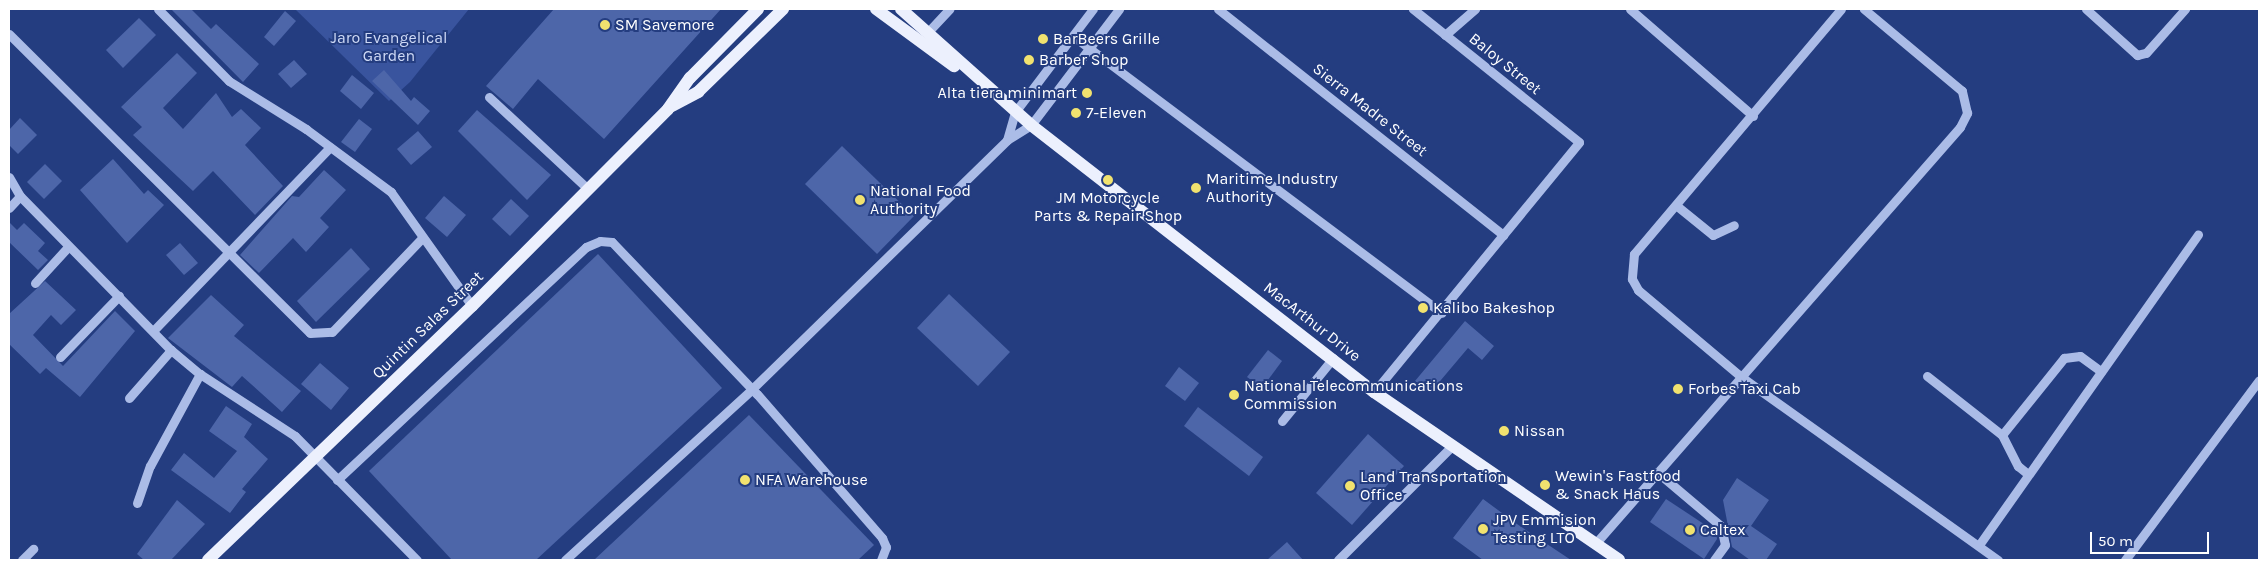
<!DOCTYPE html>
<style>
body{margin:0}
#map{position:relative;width:2268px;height:569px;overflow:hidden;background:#243d80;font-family:Karla,sans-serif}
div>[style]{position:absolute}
.green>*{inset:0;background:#39549e}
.building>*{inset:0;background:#4d66a9}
.minor>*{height:9px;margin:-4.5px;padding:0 4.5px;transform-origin:4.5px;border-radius:4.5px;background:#abbce7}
.major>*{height:12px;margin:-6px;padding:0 6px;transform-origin:6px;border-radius:6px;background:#ecf0fd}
.dots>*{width:14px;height:14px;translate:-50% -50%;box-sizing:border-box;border:2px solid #243d80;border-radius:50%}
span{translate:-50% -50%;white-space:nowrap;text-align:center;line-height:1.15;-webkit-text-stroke:4px #243d80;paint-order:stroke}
.poi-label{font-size:16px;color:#fff}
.left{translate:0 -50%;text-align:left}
.right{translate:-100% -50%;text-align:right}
.park-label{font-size:16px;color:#ced9f5}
.street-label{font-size:16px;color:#fff}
.frame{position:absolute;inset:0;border:10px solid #fff;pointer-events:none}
.scale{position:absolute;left:2090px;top:532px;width:119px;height:22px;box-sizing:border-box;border:2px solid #fff;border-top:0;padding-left:6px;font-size:15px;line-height:18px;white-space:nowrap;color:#fff;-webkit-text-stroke:4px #243d80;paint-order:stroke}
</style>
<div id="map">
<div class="green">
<div style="clip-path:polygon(295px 9px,469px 9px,410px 82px,389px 101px)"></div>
</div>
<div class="building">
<div style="clip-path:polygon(171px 9px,191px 9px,211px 29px,216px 24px,259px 64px,243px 82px)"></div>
<div style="clip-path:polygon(554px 9px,721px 9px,604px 139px,538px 79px,513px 109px,486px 86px)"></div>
<div style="clip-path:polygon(285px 11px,296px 21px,274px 46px,264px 37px)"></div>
<div style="clip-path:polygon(139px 18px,156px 35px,123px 68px,106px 50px)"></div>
<div style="clip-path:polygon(177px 53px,197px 73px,163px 108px,183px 129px,216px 93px,232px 117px,241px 109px,261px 128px,245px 145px,283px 186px,255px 215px,213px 171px,193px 191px,133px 135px,142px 127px,121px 107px)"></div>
<div style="clip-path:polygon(294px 60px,307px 74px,291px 88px,278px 74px)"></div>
<div style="clip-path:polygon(384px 70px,411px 101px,414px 97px,430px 111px,418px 125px,372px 81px)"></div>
<div style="clip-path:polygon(352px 75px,374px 93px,361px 109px,340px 91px)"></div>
<div style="clip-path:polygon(477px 110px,551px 175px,527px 200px,458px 131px)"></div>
<div style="clip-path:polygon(20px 118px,37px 135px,18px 154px,9px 145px,9px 130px)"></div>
<div style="clip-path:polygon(359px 119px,372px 129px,355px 152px,341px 142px)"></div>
<div style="clip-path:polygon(418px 131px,432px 147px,411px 165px,397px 149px)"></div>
<div style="clip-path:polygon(842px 146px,914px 216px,877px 254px,805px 184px)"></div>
<div style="clip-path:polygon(113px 159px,144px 194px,148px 190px,164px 205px,127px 243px,80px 190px)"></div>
<div style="clip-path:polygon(45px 164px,62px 181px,44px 199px,27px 182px)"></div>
<div style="clip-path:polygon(324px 170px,346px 190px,320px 218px,329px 227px,306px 252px,293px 238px,259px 273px,240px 255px,292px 196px,299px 197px)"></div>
<div style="clip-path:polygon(444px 196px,466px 215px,447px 237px,425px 218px)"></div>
<div style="clip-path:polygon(511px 199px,529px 216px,510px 236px,492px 219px)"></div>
<div style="clip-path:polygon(9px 222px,17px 230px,24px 223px,45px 243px,38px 251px,48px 260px,38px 270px,9px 242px)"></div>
<div style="clip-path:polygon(180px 243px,198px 263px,184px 275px,166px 255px)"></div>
<div style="clip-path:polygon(351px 248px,370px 269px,316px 322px,297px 301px)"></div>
<div style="clip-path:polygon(598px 254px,722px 388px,536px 560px,452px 560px,369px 471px)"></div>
<div style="clip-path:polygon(45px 281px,76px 310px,61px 325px,51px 315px,33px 335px,63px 366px,115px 311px,135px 331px,80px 397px,46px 368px,40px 374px,9px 344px,9px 314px)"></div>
<div style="clip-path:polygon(949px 294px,1010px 352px,978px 386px,917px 328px)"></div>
<div style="clip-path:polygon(211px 295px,244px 325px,234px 336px,301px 391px,282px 412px,242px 376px,232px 387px,168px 338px)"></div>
<div style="clip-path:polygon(1465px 321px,1494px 346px,1482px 360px,1468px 348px,1430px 393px,1415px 381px)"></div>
<div style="clip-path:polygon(1268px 350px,1282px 361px,1262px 388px,1247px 377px)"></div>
<div style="clip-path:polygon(320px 363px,349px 388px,331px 410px,301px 384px)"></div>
<div style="clip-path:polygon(1179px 367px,1199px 383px,1185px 401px,1165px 386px)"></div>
<div style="clip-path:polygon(226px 406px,252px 424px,244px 437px,268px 459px,242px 489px,246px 492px,230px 513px,171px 470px,184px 453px,214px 478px,237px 451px,209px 431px)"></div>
<div style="clip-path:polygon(1198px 407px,1263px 457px,1249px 476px,1184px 426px)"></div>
<div style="clip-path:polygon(749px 415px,874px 545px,858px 560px,594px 560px)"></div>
<div style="clip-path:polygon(1368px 434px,1404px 466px,1352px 525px,1316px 493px)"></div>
<div style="clip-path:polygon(1737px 478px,1769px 500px,1751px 526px,1777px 544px,1766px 560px,1750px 560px,1732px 547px,1723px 500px)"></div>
<div style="clip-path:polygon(1483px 499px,1517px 524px,1571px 560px,1483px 560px,1453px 538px)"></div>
<div style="clip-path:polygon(1666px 499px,1716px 532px,1717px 539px,1704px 559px,1650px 522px)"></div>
<div style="clip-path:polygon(177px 500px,205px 524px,171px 560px,144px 560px,137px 554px)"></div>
<div style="clip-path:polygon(1287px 542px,1303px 560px,1267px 560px)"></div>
</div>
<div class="minor">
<div style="left:158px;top:9px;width:101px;rotate:45.4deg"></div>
<div style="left:229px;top:81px;width:91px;rotate:31.9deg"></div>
<div style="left:306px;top:129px;width:106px;rotate:36.5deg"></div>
<div style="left:391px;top:192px;width:140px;rotate:54.6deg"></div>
<div style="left:1218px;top:9px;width:364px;rotate:38.4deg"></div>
<div style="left:1630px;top:9px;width:163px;rotate:41deg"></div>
<div style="left:1841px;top:9px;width:321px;rotate:130.2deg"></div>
<div style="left:1634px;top:254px;width:25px;rotate:95deg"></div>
<div style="left:1632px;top:279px;width:13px;rotate:61deg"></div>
<div style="left:1638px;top:290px;width:133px;rotate:40.1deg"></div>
<div style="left:1740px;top:376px;width:317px;rotate:35.5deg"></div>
<div style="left:2086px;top:9px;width:69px;rotate:42deg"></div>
<div style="left:2137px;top:55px;width:9px;rotate:-13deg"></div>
<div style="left:2146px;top:53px;width:59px;rotate:-48.4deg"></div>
<div style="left:927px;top:33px;width:33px;rotate:-47deg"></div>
<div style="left:9px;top:34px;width:424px;rotate:44.8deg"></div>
<div style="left:310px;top:333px;width:22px;rotate:-3deg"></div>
<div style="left:332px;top:332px;width:130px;rotate:-46.2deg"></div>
<div style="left:1445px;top:35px;width:40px;rotate:-41deg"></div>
<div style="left:1073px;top:36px;width:461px;rotate:36.9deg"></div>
<div style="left:489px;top:97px;width:134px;rotate:42.9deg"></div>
<div style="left:1007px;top:140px;width:29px;rotate:-74deg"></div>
<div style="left:1015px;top:112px;width:129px;rotate:-52.9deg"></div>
<div style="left:9px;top:177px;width:22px;rotate:60deg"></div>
<div style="left:20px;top:196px;width:216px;rotate:45.6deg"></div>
<div style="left:171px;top:350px;width:38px;rotate:40deg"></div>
<div style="left:200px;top:374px;width:113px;rotate:33.1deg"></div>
<div style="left:295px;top:436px;width:174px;rotate:45.5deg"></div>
<div style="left:1677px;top:206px;width:46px;rotate:38.9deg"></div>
<div style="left:1713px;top:235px;width:23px;rotate:-25deg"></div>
<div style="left:9px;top:208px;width:16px;rotate:-47deg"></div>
<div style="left:35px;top:283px;width:49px;rotate:-47.5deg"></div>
<div style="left:153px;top:331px;width:255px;rotate:-46.1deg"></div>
<div style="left:60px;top:357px;width:85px;rotate:-46deg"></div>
<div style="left:1927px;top:376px;width:95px;rotate:38.2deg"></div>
<div style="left:2002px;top:435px;width:35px;rotate:63deg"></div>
<div style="left:2018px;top:466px;width:13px;rotate:39deg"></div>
<div style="left:1374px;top:392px;width:323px;rotate:-50.6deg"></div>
<div style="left:1579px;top:142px;width:213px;rotate:-141.3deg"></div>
<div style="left:129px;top:398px;width:64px;rotate:-48.8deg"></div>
<div style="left:1282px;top:421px;width:81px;rotate:-51deg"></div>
<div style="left:2002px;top:435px;width:99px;rotate:-51.2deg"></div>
<div style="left:2064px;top:358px;width:16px;rotate:-7deg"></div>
<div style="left:2080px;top:356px;width:26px;rotate:36deg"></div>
<div style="left:1657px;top:472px;width:84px;rotate:40.2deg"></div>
<div style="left:1721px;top:526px;width:19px;rotate:78deg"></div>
<div style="left:1725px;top:545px;width:19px;rotate:126deg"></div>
<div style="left:337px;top:480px;width:341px;rotate:-43.1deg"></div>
<div style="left:586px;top:247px;width:15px;rotate:-23deg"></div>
<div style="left:600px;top:241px;width:12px;rotate:5deg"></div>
<div style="left:612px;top:242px;width:210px;rotate:46.4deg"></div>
<div style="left:757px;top:394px;width:191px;rotate:49deg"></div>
<div style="left:882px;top:538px;width:10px;rotate:66deg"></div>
<div style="left:886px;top:547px;width:14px;rotate:111deg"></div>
<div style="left:137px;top:503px;width:39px;rotate:-71deg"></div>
<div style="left:150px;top:466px;width:105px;rotate:-61.5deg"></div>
<div style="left:1595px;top:544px;width:554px;rotate:-48.8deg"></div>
<div style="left:1960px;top:127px;width:16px;rotate:-63deg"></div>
<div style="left:1967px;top:113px;width:23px;rotate:-103deg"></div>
<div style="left:1962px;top:91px;width:128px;rotate:-140.1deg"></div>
<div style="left:1979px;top:545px;width:380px;rotate:-54.8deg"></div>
<div style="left:22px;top:560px;width:16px;rotate:-45deg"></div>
<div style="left:565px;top:560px;width:252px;rotate:-42.4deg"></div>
<div style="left:751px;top:390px;width:358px;rotate:-44.3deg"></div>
<div style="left:1007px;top:140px;width:28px;rotate:-32deg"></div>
<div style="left:1031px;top:125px;width:146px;rotate:-52.8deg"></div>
<div style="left:1338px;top:560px;width:158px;rotate:-45deg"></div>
<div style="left:2125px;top:560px;width:224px;rotate:-53.3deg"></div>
</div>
<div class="major">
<div style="left:876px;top:9px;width:97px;rotate:36.2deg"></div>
<div style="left:901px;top:9px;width:174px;rotate:41.7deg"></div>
<div style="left:1031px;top:125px;width:435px;rotate:37.9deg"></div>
<div style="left:1374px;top:392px;width:297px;rotate:34.4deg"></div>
<div style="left:672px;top:106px;width:30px;rotate:-28deg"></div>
<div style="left:698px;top:92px;width:119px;rotate:-44.3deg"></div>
<div style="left:208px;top:560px;width:366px;rotate:-43.9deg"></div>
<div style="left:472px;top:306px;width:278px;rotate:-45.1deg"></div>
<div style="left:668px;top:109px;width:38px;rotate:-55deg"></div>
<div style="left:690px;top:78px;width:97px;rotate:-45.4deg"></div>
</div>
<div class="dots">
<div style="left:605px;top:25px;background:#f1e26f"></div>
<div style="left:1043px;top:39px;background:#f1e26f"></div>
<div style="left:1029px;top:60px;background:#f1e26f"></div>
<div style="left:1087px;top:93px;background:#f1e26f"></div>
<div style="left:1076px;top:113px;background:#f1e26f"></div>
<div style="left:1108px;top:180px;background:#f1e26f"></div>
<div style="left:1196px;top:188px;background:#f1e26f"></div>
<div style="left:860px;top:200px;background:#f1e26f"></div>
<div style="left:1423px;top:308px;background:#f1e26f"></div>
<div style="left:1678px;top:389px;background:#f1e26f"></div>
<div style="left:1234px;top:395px;background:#f1e26f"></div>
<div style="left:1504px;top:431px;background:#f1e26f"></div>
<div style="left:745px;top:480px;background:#f1e26f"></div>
<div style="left:1545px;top:485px;background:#f1e26f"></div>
<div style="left:1350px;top:486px;background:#f1e26f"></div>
<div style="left:1483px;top:529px;background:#f1e26f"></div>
<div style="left:1690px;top:530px;background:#f1e26f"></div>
</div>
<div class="poi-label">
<span class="left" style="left:615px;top:25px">SM Savemore</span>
<span class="left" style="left:1053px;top:39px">BarBeers Grille</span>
<span class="left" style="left:1039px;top:60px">Barber Shop</span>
<span class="right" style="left:1077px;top:93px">Alta tiera minimart</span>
<span class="left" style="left:1086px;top:113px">7-Eleven</span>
<span class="left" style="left:1206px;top:188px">Maritime Industry<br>Authority</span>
<span class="left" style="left:870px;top:200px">National Food<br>Authority</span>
<span style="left:1108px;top:207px">JM Motorcycle<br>Parts &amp; Repair Shop</span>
<span class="left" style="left:1433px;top:308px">Kalibo Bakeshop</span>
<span class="left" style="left:1244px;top:395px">National Telecommunications<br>Commission</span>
<span class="left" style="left:1688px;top:389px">Forbes Taxi Cab</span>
<span class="left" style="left:1514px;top:431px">Nissan</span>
<span class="left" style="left:1555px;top:485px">Wewin's Fastfood<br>&amp; Snack Haus</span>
<span class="left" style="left:1360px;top:486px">Land Transportation<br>Office</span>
<span class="left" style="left:755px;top:480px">NFA Warehouse</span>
<span class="left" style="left:1493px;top:529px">JPV Emmision<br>Testing LTO</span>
<span class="left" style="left:1700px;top:530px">Caltex</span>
</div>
<div class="park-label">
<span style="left:389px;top:47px">Jaro Evangelical<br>Garden</span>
</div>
<div class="street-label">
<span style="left:1505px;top:64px;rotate:39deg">Baloy Street</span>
<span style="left:1370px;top:110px;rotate:38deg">Sierra Madre Street</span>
<span style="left:1312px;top:322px;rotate:38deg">MacArthur Drive</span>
<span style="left:428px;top:325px;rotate:-44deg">Quintin Salas Street</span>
</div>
<div class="frame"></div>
<div class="scale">50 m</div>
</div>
